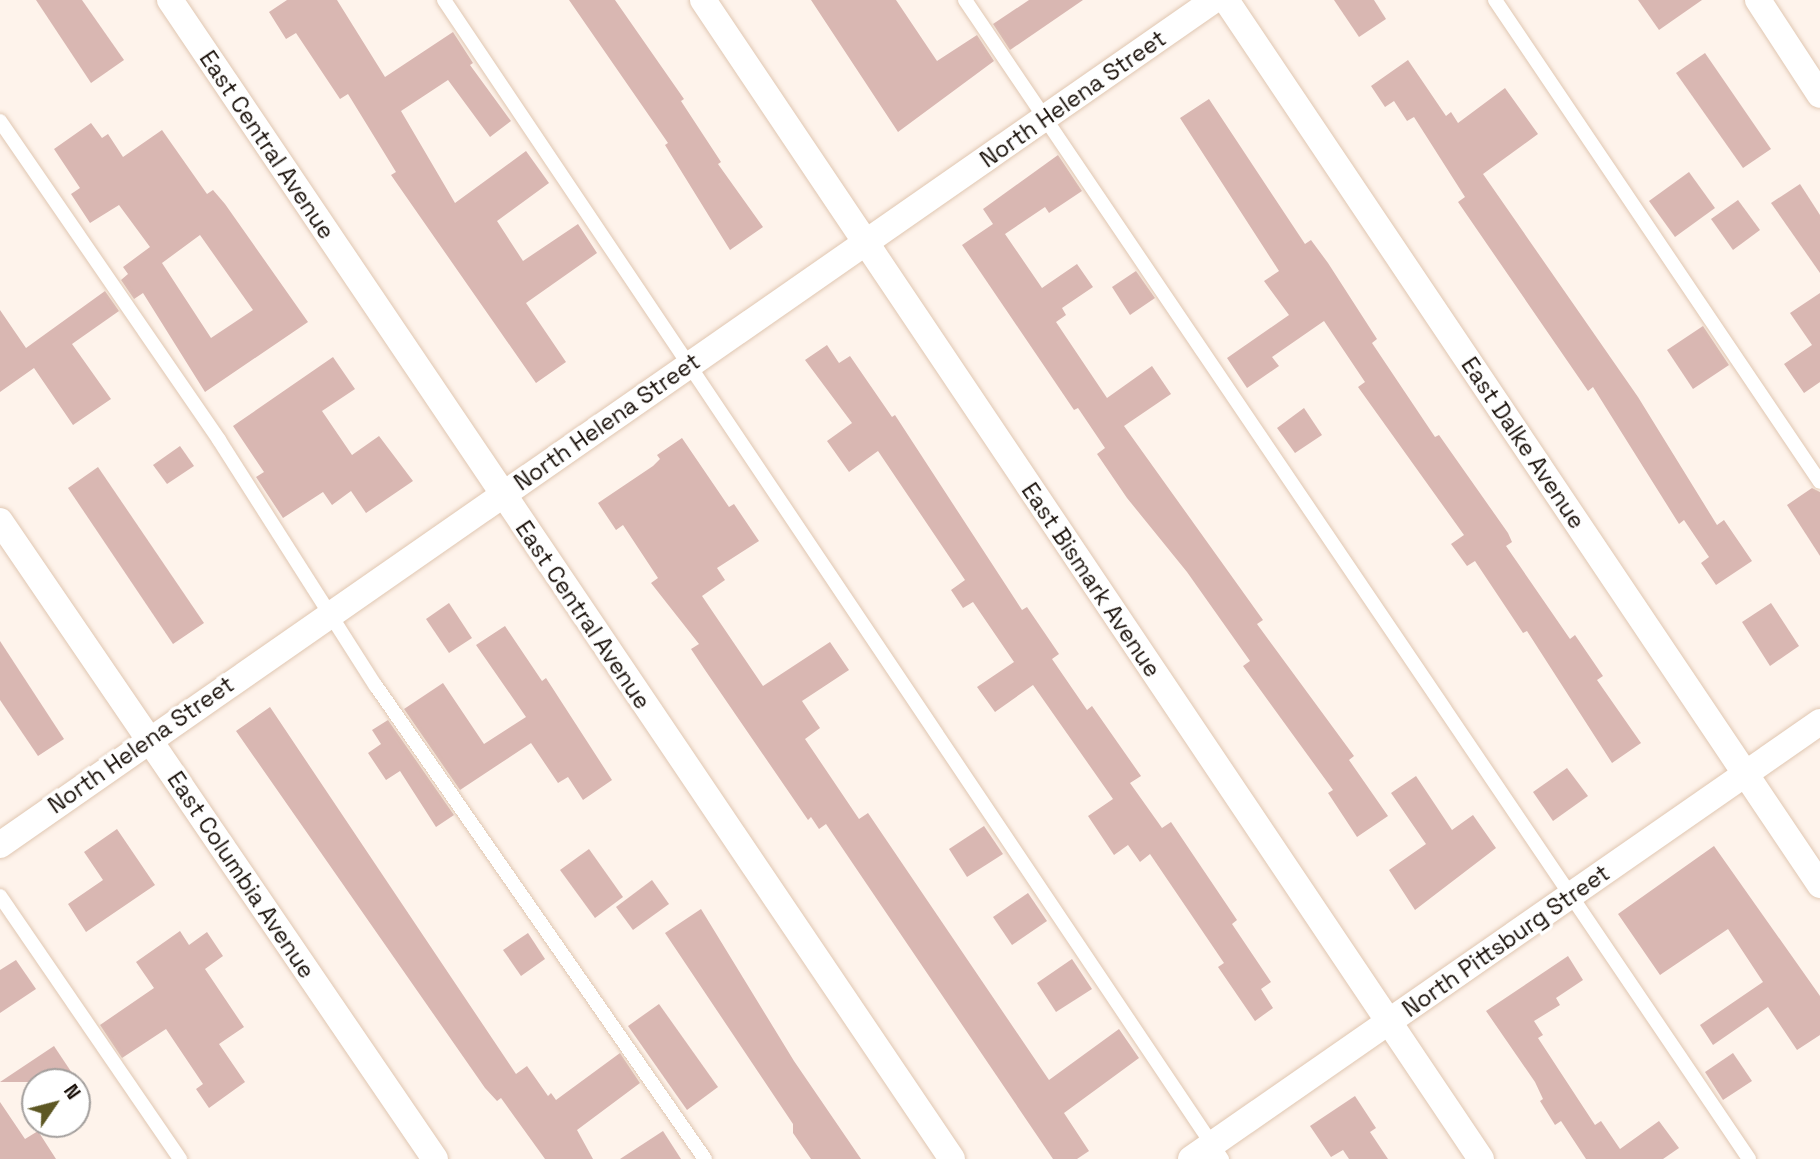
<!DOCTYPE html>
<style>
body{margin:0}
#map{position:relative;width:1820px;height:1159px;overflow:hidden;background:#fef3eb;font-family:"Space Grotesk",sans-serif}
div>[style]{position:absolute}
.building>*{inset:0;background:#d9b7b2}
.roads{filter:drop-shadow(0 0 2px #e0c7b2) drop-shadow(0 0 2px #e0c7b2)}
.lane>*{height:14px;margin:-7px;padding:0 7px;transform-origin:7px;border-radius:7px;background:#fff}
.street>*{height:26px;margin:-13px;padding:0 13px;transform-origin:13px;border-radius:13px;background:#fff}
span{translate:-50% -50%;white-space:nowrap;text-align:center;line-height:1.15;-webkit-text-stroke:7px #fff;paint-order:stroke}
.street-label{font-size:23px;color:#191009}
.north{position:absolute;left:21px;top:1068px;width:70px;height:70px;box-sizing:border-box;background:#fff;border:2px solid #a39f9d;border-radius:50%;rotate:55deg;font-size:19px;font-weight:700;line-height:28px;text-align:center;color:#191009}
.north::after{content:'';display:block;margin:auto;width:24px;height:32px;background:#5d5723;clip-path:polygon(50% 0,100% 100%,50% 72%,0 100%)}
</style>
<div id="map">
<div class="building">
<div style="clip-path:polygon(36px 0,82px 0,124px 60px,91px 83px)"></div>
<div style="clip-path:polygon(287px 0,337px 0,385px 77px,453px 32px,473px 63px,470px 65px,511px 121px,490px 137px,448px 80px,401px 111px,455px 203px,526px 151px,549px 183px,497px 221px,523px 261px,578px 224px,597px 253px,526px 303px,566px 362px,536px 383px,391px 175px,396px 172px,348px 94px,340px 99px,296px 33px,286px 39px,269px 12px)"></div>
<div style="clip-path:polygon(569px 0,615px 0,684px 99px,681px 101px,721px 162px,718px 164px,763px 227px,730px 250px,665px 145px,668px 143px)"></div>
<div style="clip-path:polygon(811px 0,896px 0,937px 61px,977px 35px,994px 61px,898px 132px)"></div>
<div style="clip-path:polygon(1029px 0,1083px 0,1010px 50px,993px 24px)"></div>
<div style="clip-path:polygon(1334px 0,1374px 0,1386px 19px,1359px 37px)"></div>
<div style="clip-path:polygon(1638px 0,1702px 0,1659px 30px)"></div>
<div style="clip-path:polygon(1705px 53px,1771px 149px,1743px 168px,1676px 73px)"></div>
<div style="clip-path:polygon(1408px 60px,1446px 116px,1451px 112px,1458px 123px,1505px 88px,1538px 134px,1483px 174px,1638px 397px,1717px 525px,1724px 520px,1752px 561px,1716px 585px,1701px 563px,1709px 557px,1684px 520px,1679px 524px,1593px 387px,1588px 391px,1458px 202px,1465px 197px,1414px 117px,1407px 121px,1394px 101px,1385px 107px,1371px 86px)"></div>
<div style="clip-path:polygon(1209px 99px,1305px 244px,1311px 240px,1328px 263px,1377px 339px,1372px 343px,1435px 437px,1439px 435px,1508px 533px,1512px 542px,1506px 546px,1570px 639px,1575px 635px,1603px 676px,1597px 680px,1641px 743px,1612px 763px,1527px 631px,1523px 633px,1475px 561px,1467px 566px,1451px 544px,1464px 535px,1358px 387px,1365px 382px,1324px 321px,1272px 357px,1279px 366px,1247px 388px,1227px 358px,1289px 315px,1264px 281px,1279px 271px,1180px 118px)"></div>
<div style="clip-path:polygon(evenodd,91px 123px,102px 138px,108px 134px,123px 157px,162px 130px,207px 194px,213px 190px,225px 204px,308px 322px,205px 392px,143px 293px,134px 299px,121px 280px,128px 274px,123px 267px,150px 247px,119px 205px,90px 223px,71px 194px,80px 188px,54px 149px,91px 123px,200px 235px,253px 310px,211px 338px,162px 263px,200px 235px)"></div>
<div style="clip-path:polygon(1058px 155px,1082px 191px,1049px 213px,1045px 207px,1005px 234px,1042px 288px,1077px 264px,1093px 287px,1062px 308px,1066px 315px,1056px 322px,1107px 398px,1152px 366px,1171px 394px,1124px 426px,1263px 620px,1257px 624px,1354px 756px,1349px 760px,1388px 816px,1357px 837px,1328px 793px,1333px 790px,1243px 666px,1250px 661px,1187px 572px,1127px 498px,1097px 454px,1105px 448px,1078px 408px,1074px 410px,962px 245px,993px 224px,983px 209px)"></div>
<div style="clip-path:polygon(1689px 172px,1715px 208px,1675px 237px,1649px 201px)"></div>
<div style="clip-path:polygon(1800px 184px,1820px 215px,1820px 273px,1771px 203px)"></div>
<div style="clip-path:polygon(1738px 200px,1760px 230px,1733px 250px,1711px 219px)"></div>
<div style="clip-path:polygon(1136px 271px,1155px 298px,1130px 315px,1112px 287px)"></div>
<div style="clip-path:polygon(105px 291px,119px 311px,72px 344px,111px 399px,73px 425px,34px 368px,0 392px,0 310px,26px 348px)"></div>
<div style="clip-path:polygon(1820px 293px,1820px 382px,1804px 393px,1784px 364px,1812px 345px,1790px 313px)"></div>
<div style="clip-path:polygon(1703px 326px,1729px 365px,1693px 389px,1667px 350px)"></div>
<div style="clip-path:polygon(827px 345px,839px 363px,850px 356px,892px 417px,895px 415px,1022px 610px,1027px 607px,1059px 654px,1052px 659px,1087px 710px,1092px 706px,1141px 776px,1130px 783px,1162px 828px,1171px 822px,1237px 920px,1232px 924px,1271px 982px,1261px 989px,1273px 1008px,1255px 1021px,1218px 967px,1224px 963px,1150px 854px,1140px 862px,1128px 845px,1114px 855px,1088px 816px,1113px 799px,1033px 685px,995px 712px,977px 687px,1014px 662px,973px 602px,963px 608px,951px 590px,965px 580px,878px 451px,849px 472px,827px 441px,852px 423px,805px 360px)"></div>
<div style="clip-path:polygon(333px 357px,355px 389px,322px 411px,352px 455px,379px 436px,413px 481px,366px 513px,351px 491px,332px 505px,323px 492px,283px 518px,256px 477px,264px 472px,233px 426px)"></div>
<div style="clip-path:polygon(1304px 408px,1322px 435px,1295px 453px,1277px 428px)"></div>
<div style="clip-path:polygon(682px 438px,729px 507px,734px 504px,759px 541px,717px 568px,725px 580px,702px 596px,763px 686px,830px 642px,849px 670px,802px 701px,820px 728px,805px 739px,859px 819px,868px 813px,1049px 1080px,1119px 1029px,1139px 1058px,1064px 1113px,1089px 1151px,1077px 1159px,1053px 1159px,826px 824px,819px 829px,811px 817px,808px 820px,705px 670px,691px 649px,699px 644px,651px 583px,658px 578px,623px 525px,616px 530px,598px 503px,653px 466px,660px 459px,657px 455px)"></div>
<div style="clip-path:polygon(180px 446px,194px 466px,167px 484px,153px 465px)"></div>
<div style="clip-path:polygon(98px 467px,204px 623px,173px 644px,68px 488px)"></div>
<div style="clip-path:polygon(1812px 488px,1820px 492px,1820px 556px,1787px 505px)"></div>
<div style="clip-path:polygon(449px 603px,472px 638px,449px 653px,426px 619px)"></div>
<div style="clip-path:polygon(1771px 603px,1799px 646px,1770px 666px,1742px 622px)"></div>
<div style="clip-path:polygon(505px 626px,542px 681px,546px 678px,612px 780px,583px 800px,568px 777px,558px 783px,531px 743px,460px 790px,404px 709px,443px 683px,484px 744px,526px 717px,476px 645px)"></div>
<div style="clip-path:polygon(0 641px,64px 739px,38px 756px,0 700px)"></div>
<div style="clip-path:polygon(270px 707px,516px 1074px,527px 1066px,548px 1096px,551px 1093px,556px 1100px,620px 1053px,640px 1083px,577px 1130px,593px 1159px,545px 1159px,501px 1098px,497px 1101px,485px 1088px,236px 731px)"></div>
<div style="clip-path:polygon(388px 720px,454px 815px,436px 827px,400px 771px,386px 780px,368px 753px,381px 744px,372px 730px)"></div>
<div style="clip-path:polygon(1567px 768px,1588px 796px,1553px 821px,1533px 792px)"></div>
<div style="clip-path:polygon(1416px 776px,1452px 830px,1473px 815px,1496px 848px,1415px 910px,1389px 870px,1426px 844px,1391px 793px)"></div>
<div style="clip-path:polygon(984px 826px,1003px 854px,967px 877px,949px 849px)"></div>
<div style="clip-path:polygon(117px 829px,155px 885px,86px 932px,68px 904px,103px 880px,84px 852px)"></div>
<div style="clip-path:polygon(1714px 846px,1820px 996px,1820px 1035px,1797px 1050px,1768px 1007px,1713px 1045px,1700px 1025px,1763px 982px,1728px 929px,1660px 975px,1618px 914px)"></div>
<div style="clip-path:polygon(589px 849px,623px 897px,595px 918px,560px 870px)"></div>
<div style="clip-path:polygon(652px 880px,669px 904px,633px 930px,616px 907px)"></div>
<div style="clip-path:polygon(1028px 893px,1047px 921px,1012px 945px,993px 917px)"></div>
<div style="clip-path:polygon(701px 909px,794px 1061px,861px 1159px,811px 1159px,793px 1133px,793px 1124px,665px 933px)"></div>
<div style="clip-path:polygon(180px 931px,189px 945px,207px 932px,223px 956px,205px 969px,244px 1027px,219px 1044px,245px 1082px,209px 1108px,196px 1089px,203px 1084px,166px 1029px,122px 1058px,100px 1025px,154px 988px,136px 962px)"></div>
<div style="clip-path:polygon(528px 933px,545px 959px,521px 976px,503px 950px)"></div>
<div style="clip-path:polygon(1568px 956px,1583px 980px,1556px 998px,1560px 1005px,1534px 1021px,1543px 1035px,1538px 1038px,1595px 1125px,1601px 1121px,1620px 1149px,1659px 1121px,1679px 1148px,1663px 1159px,1586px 1159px,1561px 1121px,1555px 1125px,1540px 1101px,1543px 1099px,1535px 1082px,1486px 1011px)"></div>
<div style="clip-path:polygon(1072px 959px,1092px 989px,1056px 1012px,1037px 983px)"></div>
<div style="clip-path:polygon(16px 960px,36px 989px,0 1013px,0 970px)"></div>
<div style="clip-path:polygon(659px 1004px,718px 1087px,687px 1110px,628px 1026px)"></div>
<div style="clip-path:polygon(54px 1046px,78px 1082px,0 1082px)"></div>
<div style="clip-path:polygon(1733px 1053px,1752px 1081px,1723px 1100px,1705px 1072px)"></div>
<div style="clip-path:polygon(1355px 1096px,1376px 1128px,1370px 1132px,1388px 1159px,1349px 1159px,1343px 1150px,1331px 1157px,1310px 1126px)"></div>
<div style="clip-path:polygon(0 1102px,25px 1139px,38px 1131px,56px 1159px,0 1159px)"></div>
<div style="clip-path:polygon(663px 1131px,681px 1159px,620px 1159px)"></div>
</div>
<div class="roads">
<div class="lane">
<div style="left:444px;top:0;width:1396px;rotate:56.13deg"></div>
<div style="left:965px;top:0;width:1399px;rotate:55.92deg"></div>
<div style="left:1495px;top:0;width:581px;rotate:56.01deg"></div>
<div style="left:0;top:121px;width:387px;rotate:55.5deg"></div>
<div style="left:219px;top:440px;width:292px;rotate:57.5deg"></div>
<div style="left:376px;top:686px;width:576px;rotate:55.18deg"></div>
<div style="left:0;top:896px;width:319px;rotate:55.6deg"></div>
</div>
<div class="street">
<div style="left:170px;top:0;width:1398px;rotate:55.99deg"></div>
<div style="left:703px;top:0;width:1396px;rotate:56.13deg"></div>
<div style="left:1226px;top:0;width:1066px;rotate:56.13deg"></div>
<div style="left:1758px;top:0;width:113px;rotate:56.9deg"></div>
<div style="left:0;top:521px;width:772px;rotate:55.71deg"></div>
<div style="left:0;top:845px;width:1479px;rotate:-34.84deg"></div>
<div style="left:1191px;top:1159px;width:766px;rotate:-34.79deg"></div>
</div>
</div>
<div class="street-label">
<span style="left:1073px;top:99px;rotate:-35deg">North Helena Street</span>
<span style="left:267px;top:145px;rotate:56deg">East Central Avenue</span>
<span style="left:607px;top:422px;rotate:-35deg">North Helena Street</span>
<span style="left:1523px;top:443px;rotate:56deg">East Dalke Avenue</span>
<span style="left:1091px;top:580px;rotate:56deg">East Bismark Avenue</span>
<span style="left:583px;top:615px;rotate:56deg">East Central Avenue</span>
<span style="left:141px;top:745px;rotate:-35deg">North Helena Street</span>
<span style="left:241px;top:875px;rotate:56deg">East Columbia Avenue</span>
<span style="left:1506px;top:941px;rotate:-35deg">North Pittsburg Street</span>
</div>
<div class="north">N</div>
</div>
